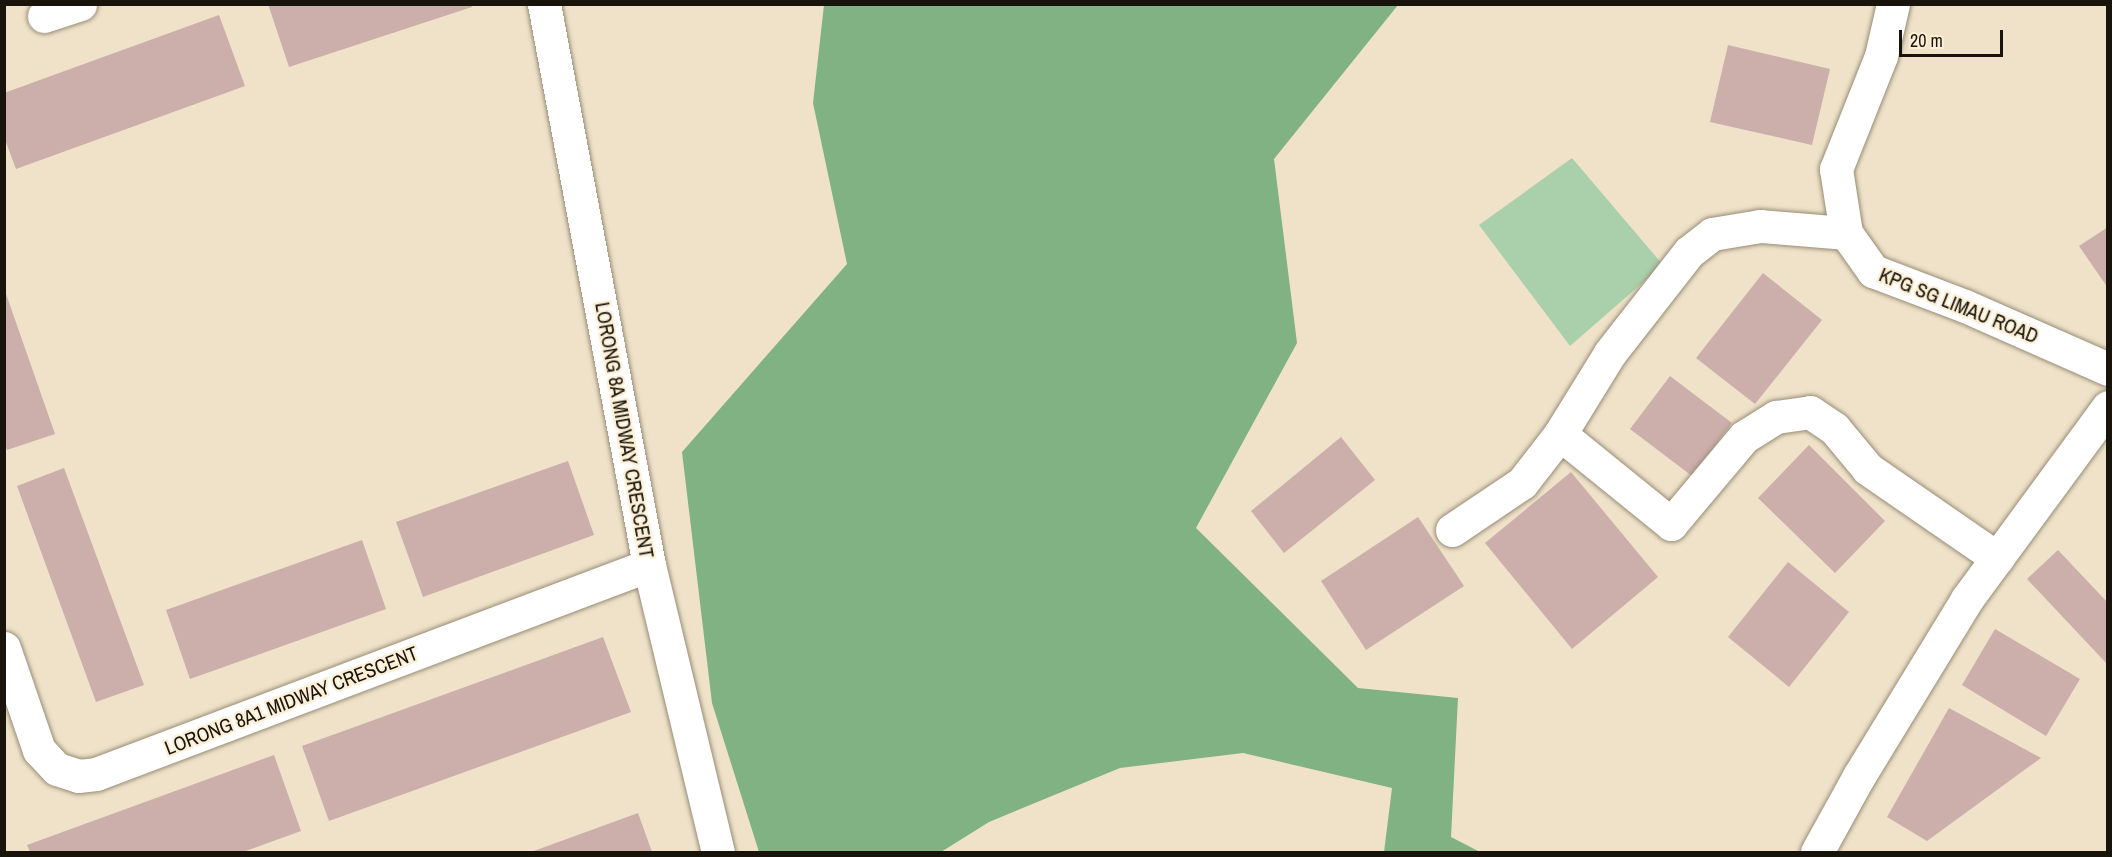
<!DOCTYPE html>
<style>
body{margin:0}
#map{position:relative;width:2112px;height:857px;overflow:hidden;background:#efe2c9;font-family:"Archivo Narrow",sans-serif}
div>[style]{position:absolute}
.green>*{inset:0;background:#a9d0aa}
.forest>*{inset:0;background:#81b283}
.building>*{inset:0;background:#ccaeab}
.roads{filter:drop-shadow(0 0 2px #988c76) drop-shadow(0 0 2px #988c76)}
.minor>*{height:33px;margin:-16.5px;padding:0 16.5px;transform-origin:16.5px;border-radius:16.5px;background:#fff}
.tertiary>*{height:33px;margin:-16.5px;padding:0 16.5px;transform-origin:16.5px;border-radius:16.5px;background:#fff}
span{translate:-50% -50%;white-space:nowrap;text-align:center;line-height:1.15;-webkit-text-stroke:4.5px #fcefd6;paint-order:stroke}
.street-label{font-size:20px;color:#18140b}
.frame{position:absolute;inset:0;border:6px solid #18140b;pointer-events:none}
.scale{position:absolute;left:1899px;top:30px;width:104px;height:27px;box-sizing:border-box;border:3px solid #18140b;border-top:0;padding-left:8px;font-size:18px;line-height:21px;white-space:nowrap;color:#18140b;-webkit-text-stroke:4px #fcefd6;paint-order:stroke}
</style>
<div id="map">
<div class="green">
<div style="clip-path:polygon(1572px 158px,1663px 265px,1570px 346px,1479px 225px)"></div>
</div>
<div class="forest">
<div style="clip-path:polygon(824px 5px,1398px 5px,1274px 159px,1297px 343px,1196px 528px,1358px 688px,1458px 698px,1451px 837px,1480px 852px,1384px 852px,1392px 788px,1243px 753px,1120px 768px,989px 822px,941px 852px,759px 852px,712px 703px,682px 452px,847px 264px,813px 103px)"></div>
</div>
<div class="building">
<div style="clip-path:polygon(268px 4px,471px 4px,472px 7px,289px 67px)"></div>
<div style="clip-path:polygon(219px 15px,245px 86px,16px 169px,4px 137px,4px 93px)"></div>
<div style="clip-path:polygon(1728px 45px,1830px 69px,1812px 145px,1710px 122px)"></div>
<div style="clip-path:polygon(2108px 227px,2108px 288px,2079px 246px)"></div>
<div style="clip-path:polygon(1763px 273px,1822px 320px,1755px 404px,1696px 358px)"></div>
<div style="clip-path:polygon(5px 291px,55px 434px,7px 450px,4px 442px)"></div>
<div style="clip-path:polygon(1670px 376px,1732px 423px,1692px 476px,1630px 429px)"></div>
<div style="clip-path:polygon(1341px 437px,1375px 480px,1284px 553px,1251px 511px)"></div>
<div style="clip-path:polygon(1809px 445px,1885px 521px,1835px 573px,1758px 498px)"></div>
<div style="clip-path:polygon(568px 461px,594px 535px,423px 597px,396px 522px)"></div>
<div style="clip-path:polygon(64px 468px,144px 685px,96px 702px,17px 486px)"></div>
<div style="clip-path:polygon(1571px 472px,1658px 577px,1572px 649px,1485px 543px)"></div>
<div style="clip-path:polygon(1418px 517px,1464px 586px,1366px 650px,1321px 581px)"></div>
<div style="clip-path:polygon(362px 540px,386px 609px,190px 679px,166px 610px)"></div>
<div style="clip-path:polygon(2058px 550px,2108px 603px,2108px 665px,2027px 579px)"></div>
<div style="clip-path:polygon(1788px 562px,1849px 612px,1789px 687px,1728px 637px)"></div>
<div style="clip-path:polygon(1995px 629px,2080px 679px,2046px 736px,1962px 685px)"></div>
<div style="clip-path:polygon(603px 637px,631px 712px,329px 821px,302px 746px)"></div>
<div style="clip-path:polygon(1949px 708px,2041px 758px,1927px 841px,1887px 817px)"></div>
<div style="clip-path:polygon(274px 755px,301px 831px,243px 852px,30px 852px,27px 845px)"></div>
<div style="clip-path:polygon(638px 813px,652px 852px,531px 852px)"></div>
</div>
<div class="roads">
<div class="minor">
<div style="left:544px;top:4px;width:571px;rotate:79.4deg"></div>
<div style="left:649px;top:565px;width:295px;rotate:76.5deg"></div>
<div style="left:44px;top:16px;width:38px;rotate:-18deg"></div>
<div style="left:1560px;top:434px;width:143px;rotate:39deg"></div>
<div style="left:1671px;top:524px;width:114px;rotate:-50deg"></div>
<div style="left:1744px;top:437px;width:38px;rotate:-32deg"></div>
<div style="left:1776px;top:417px;width:34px;rotate:-8deg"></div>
<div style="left:1810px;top:412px;width:29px;rotate:34deg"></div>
<div style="left:1834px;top:428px;width:53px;rotate:50.3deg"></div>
<div style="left:1868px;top:469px;width:157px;rotate:34.6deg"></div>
<div style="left:1452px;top:530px;width:84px;rotate:-33.9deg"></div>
<div style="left:1522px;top:483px;width:62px;rotate:-52.2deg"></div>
<div style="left:1560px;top:434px;width:95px;rotate:-58.3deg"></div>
<div style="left:1610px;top:353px;width:128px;rotate:-52deg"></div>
<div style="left:1689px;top:252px;width:29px;rotate:-38deg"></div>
<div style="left:1712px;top:234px;width:49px;rotate:-9.5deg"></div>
<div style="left:1760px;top:226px;width:86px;rotate:4.7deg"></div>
<div style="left:4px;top:648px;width:108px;rotate:71.1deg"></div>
<div style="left:39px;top:750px;width:26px;rotate:47deg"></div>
<div style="left:57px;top:769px;width:22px;rotate:18deg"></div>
<div style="left:78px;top:776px;width:18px;rotate:-6deg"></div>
<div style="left:96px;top:774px;width:591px;rotate:-20.7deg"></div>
</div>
<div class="tertiary">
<div style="left:1893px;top:4px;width:53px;rotate:103deg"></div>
<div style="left:1881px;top:56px;width:122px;rotate:111.7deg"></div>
<div style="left:1836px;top:169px;width:65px;rotate:81.1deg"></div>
<div style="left:1846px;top:233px;width:47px;rotate:54.6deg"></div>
<div style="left:1873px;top:271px;width:98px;rotate:20.8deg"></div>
<div style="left:1965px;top:306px;width:156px;rotate:23.8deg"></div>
<div style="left:1817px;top:852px;width:87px;rotate:-61.1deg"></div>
<div style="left:1859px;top:776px;width:207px;rotate:-58.6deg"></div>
<div style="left:1967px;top:599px;width:238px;rotate:-53.7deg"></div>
</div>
</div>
<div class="street-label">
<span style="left:1959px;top:305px;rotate:22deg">KPG SG LIMAU ROAD</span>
<span style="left:625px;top:430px;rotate:80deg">LORONG 8A MIDWAY CRESCENT</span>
<span style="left:291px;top:700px;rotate:-21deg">LORONG 8A1 MIDWAY CRESCENT</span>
</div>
<div class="frame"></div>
<div class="scale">20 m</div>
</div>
